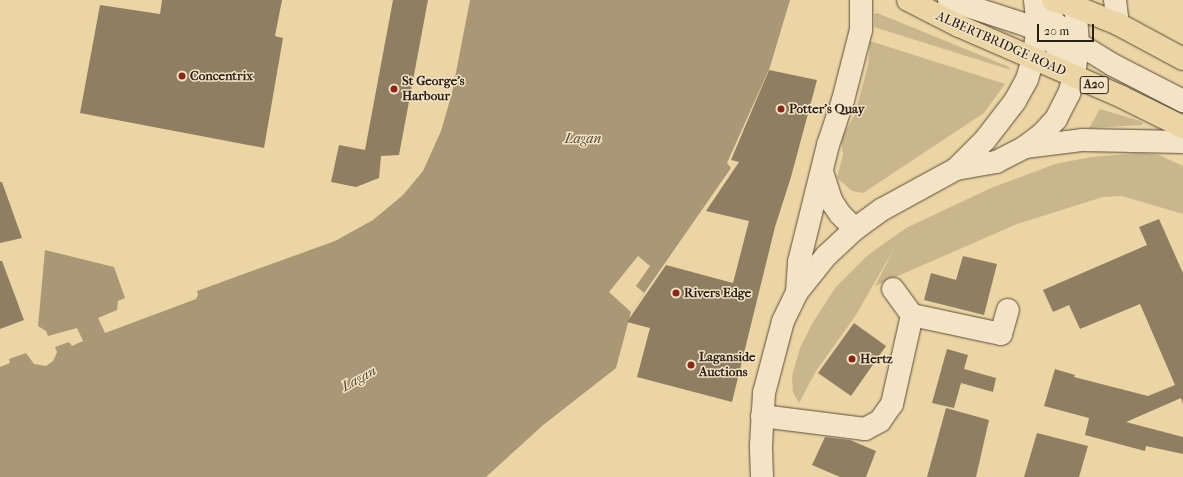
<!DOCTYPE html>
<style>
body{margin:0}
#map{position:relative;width:1183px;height:477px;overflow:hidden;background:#ebd5a4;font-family:"IM FELL French Canon",serif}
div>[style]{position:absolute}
.green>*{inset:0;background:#cab68c}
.water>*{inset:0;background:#aa9775}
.pier>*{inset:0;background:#ebd5a4}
.building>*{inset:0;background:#8f7e61}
.roads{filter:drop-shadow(0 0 1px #5b4c3c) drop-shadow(0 0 1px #5b4c3c)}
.minor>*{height:22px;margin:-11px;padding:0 11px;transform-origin:11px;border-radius:11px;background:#f2e4c4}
.secondary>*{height:22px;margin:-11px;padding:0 11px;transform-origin:11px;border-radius:11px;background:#f2e4c4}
.primary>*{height:22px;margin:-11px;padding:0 11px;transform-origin:11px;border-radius:11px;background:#ebd5a4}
.dots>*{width:11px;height:11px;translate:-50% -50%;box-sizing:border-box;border:2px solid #f2e4c4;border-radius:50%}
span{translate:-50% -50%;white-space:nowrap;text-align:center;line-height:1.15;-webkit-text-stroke:3px #f2e4c4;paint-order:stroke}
.shield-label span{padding:1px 3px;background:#f2e4c4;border:1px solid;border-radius:3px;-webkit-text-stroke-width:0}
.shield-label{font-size:12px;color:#2b1f19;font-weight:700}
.street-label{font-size:13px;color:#2b1f19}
.poi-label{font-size:13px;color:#2b1f19;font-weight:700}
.left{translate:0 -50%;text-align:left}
.water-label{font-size:14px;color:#574939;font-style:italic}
.scale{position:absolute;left:1037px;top:24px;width:57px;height:18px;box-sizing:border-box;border:2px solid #2b1f19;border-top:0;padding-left:5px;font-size:12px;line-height:14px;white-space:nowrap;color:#2b1f19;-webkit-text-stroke:3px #f2e4c4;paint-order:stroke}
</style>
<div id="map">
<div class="green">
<div style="clip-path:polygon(877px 13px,1007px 66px,1011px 70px,874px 27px,874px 14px)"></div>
<div style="clip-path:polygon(870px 41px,1005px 84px,984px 113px,863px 193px,852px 191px,837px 178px,843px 154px,841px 139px,855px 114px,868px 65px)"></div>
<div style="clip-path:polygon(1100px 109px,1140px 121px,1143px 123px,1142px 125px,1089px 128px)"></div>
<div style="clip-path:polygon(1140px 153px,1159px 155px,1183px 166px,1183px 214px,1122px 196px,1103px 197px,1017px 224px,875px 286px,895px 247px,856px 315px,816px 371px,799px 403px,793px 393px,792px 376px,800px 348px,812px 324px,835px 288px,868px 255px,906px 228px,991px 188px,1055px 164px,1091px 157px)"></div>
</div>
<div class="water">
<div style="clip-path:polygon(470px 0,790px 0,770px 67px,727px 163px,731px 168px,631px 312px,616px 368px,542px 426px,486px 477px,0 477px,0 367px,10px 363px,9px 359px,26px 353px,34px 364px,46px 366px,53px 361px,55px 357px,57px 352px,55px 347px,69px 342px,72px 346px,83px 341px,77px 328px,48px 336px,46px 331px,38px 326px,45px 250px,114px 267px,125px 298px,118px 301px,117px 310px,98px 318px,105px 333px,196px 299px,198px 295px,197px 291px,335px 241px,373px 220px,403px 195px,423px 171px,441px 131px,452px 93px)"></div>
</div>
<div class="pier">
<div style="clip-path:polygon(638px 256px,650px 266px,636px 286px,644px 293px,631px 312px,609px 292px)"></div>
</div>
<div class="building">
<div style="clip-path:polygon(162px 0,282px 0,275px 36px,283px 38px,264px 148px,80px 113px,100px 5px,160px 14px)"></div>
<div style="clip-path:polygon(393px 0,428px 0,399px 155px,381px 156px,379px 178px,356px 187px,331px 182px,339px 145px,365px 150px)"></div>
<div style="clip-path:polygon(769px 70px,817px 80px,791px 177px,775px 227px,732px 402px,637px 377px,650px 328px,627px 322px,666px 265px,733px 283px,749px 221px,706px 211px,739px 162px,731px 160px)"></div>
<div style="clip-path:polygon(0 182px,2px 182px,22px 238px,0 243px)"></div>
<div style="clip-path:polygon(1159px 219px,1183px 273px,1183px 404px,1181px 398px,1126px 422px,1183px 437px,1183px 454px,1146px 446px,1145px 451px,1085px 435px,1089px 418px,1044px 406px,1055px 369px,1075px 375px,1074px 377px,1148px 396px,1175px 385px,1140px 304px,1080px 329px,1069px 305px,1053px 312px,1043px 290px,1147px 245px,1139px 227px)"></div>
<div style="clip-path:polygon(963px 256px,997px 264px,984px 315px,924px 300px,931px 273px,956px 280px)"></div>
<div style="clip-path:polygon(0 261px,2px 261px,24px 320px,0 329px)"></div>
<div style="clip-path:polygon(854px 323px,886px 346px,851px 396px,818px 373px)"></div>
<div style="clip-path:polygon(947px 349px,968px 355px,964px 369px,996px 378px,993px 392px,961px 383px,954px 408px,932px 403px)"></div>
<div style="clip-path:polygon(946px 408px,989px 420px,976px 477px,927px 477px)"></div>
<div style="clip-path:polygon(1037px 433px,1088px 446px,1079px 477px,1024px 477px)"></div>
<div style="clip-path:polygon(825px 437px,850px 440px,876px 451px,866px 477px,840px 477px,812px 465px)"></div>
</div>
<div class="roads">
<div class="minor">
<div style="left:893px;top:289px;width:32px;rotate:54deg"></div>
<div style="left:762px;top:416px;width:104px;rotate:7.2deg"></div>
<div style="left:865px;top:429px;width:17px;rotate:-28deg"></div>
<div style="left:880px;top:421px;width:21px;rotate:-55deg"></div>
<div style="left:892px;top:404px;width:91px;rotate:-77.3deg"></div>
<div style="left:912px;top:315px;width:91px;rotate:12.1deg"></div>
<div style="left:1001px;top:334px;width:25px;rotate:-74deg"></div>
</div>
<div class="secondary">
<div style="left:949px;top:0;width:81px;rotate:18deg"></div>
<div style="left:1026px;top:25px;width:26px;rotate:25deg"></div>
<div style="left:1050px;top:36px;width:48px;rotate:59.7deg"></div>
<div style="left:1038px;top:0;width:24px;rotate:55deg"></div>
<div style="left:1052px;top:20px;width:30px;rotate:44deg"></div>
<div style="left:1074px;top:41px;width:46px;rotate:31.6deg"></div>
<div style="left:1113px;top:65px;width:79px;rotate:27.2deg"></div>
<div style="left:1115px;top:0;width:24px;rotate:83deg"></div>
<div style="left:1025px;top:147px;width:57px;rotate:-7deg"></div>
<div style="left:1082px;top:140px;width:101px;rotate:1.1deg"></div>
<div style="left:956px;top:169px;width:41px;rotate:-9.9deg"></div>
<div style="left:996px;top:162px;width:33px;rotate:-27deg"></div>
<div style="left:1025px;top:147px;width:21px;rotate:-37deg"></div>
<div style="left:1042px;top:134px;width:21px;rotate:-47deg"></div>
<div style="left:1056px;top:119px;width:28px;rotate:-63deg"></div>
<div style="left:1069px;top:94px;width:18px;rotate:-74deg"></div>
<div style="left:1074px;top:77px;width:33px;rotate:-83deg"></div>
<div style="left:1078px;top:44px;width:44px;rotate:-93.9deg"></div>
<div style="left:822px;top:172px;width:32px;rotate:72deg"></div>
<div style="left:832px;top:202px;width:14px;rotate:56deg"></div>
<div style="left:840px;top:214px;width:21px;rotate:45deg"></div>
<div style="left:797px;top:292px;width:30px;rotate:-86deg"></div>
<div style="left:799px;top:262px;width:121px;rotate:-76.1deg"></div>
<div style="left:828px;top:145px;width:47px;rotate:-71.6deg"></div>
<div style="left:843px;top:100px;width:72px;rotate:-75.6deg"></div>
<div style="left:861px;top:30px;width:30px;rotate:-90deg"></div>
<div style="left:762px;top:477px;width:32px;rotate:-92deg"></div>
<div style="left:761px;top:445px;width:52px;rotate:-86.7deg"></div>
<div style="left:764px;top:393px;width:74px;rotate:-75.2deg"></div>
<div style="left:783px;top:321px;width:32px;rotate:-64deg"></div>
<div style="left:797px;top:292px;width:46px;rotate:-51.1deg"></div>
<div style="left:826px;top:256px;width:40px;rotate:-43deg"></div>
<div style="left:855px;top:229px;width:34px;rotate:-36deg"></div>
<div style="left:883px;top:209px;width:83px;rotate:-28.7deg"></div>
<div style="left:956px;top:169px;width:41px;rotate:-45deg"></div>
<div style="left:985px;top:140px;width:49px;rotate:-52.4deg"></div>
<div style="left:1015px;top:101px;width:25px;rotate:-61deg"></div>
<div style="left:1027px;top:79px;width:21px;rotate:-73deg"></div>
<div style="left:1033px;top:59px;width:30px;rotate:-81deg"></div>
<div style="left:1038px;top:29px;width:29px;rotate:-96deg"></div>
</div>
<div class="primary">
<div style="left:908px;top:0;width:57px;rotate:27deg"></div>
<div style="left:959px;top:26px;width:178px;rotate:23.5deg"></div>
<div style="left:1122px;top:97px;width:68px;rotate:26.2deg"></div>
<div style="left:1053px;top:0;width:24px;rotate:17deg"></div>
<div style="left:1076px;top:7px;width:45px;rotate:22deg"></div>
<div style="left:1118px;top:24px;width:74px;rotate:28.3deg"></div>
</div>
</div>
<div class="dots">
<div style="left:182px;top:76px;background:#8f2418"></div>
<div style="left:394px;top:89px;background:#8f2418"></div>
<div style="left:781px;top:109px;background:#8f2418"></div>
<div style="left:676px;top:293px;background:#8f2418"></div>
<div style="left:852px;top:359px;background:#8f2418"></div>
<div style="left:691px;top:365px;background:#8f2418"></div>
</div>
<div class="shield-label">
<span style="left:1094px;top:85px">A20</span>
</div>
<div class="street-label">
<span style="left:1001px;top:44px;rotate:24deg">ALBERTBRIDGE ROAD</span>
</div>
<div class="poi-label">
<span class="left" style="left:190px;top:76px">Concentrix</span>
<span class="left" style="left:402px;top:89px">St George's<br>Harbour</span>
<span class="left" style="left:789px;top:109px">Potter's Quay</span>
<span class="left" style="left:684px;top:293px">Rivers Edge</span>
<span class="left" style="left:699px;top:365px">Laganside<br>Auctions</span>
<span class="left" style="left:860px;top:359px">Hertz</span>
</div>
<div class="water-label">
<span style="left:583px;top:139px">Lagan</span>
<span style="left:359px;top:379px;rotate:-29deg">Lagan</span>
</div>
<div class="scale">20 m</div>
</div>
